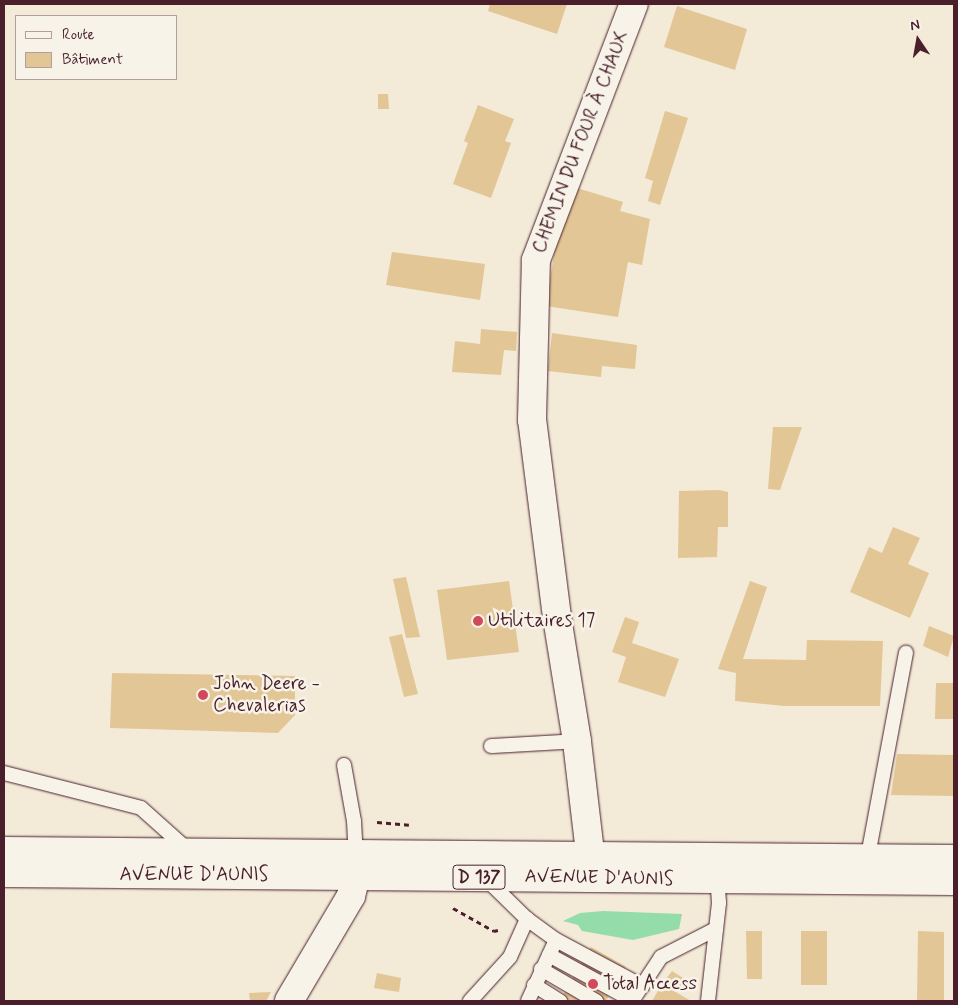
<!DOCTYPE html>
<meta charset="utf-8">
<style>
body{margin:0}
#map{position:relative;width:958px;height:1005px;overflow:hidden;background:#f3ead8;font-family:Mynerve,sans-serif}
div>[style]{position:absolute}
.green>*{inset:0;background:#94dcaa}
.building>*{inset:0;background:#e2c696}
.path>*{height:3px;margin-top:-1.5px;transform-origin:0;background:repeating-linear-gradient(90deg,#4a1f2b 0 5px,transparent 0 9px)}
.roads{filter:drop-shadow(0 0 1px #4a1f2b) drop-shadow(0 0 1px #4a1f2b)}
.lane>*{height:14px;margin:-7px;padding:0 7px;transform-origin:7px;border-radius:7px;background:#f7f3e8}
.street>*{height:28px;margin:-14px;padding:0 14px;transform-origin:14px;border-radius:14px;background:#f7f3e8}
.primary>*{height:28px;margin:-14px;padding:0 14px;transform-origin:14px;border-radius:14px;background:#f7f3e8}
.dots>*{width:14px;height:14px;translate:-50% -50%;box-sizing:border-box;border:2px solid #f7f3e8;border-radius:50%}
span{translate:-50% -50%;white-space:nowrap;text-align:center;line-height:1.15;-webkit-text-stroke:5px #f7f3e8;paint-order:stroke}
.shield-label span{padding:1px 4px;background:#f7f3e8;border:1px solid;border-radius:4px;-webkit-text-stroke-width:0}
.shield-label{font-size:18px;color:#4a1f2b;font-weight:700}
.street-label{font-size:19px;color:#4a1f2b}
.poi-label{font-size:19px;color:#4a1f2b}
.left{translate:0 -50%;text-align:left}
.frame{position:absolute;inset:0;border:5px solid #4a1f2b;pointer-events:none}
.legend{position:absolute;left:15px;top:15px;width:162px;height:65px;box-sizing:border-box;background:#f7f3e8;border:1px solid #b29e9c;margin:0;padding:6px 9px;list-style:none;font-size:15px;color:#4a1f2b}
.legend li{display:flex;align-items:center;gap:10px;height:25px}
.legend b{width:25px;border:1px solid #b29e9c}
.north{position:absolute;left:893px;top:15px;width:50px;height:50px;-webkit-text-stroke:4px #f7f3e8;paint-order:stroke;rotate:348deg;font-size:14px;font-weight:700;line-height:20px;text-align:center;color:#4a1f2b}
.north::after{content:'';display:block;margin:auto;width:18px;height:22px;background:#4a1f2b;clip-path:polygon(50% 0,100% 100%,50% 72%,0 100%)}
</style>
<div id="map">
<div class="green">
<div style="clip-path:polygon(603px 911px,682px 914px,679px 929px,633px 940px,582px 931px,578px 925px,563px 921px,580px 913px)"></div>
</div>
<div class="building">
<div style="clip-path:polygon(490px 4px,567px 4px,557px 34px,488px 11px)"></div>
<div style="clip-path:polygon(677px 6px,747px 29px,735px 70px,664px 47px)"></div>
<div style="clip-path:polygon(378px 94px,388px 94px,389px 109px,378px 109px)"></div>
<div style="clip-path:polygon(478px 105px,514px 119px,505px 141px,511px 143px,491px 198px,453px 184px,468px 143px,464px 141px)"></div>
<div style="clip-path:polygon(665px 111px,688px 118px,660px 205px,648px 201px,653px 181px,645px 178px)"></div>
<div style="clip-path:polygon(577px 188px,623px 202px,620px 211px,650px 219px,642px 265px,628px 262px,618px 317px,546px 306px,562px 204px)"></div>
<div style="clip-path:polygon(392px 252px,485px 264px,480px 300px,386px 285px)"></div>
<div style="clip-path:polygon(481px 329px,517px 332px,516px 351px,504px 350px,501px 375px,452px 372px,455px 341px,480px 344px)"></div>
<div style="clip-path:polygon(552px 333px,637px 345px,635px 369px,602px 366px,601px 377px,548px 371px)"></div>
<div style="clip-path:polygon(773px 427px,802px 427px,780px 490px,768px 489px)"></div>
<div style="clip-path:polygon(719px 490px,728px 492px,728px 527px,718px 527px,717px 557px,678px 558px,679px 491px)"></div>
<div style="clip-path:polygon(893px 527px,920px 538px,908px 564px,929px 573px,910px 618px,850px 592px,869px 547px,882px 553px)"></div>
<div style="clip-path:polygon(406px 577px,420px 637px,406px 638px,393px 579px)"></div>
<div style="clip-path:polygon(509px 581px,519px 652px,447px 660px,437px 590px)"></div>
<div style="clip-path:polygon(750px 581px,767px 587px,743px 659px,806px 660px,807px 640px,883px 641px,880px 706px,784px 706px,735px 701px,736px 673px,718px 669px)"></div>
<div style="clip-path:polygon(625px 617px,639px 622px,632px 643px,679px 659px,665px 697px,618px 682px,626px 657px,612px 652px)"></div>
<div style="clip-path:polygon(929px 626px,954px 636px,948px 657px,923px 646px)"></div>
<div style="clip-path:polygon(402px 634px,418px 694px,404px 697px,389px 637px)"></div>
<div style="clip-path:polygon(112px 673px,295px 676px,295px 715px,278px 733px,110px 728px)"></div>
<div style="clip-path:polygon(936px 683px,954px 683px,954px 719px,935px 719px)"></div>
<div style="clip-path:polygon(897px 754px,954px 755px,954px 796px,891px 795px)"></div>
<div style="clip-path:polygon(746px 931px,762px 931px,762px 979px,747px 979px)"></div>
<div style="clip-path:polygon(801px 931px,827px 931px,827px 985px,801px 985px)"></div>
<div style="clip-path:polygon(918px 931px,944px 932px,944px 1001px,917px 1001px)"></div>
<div style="clip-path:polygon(591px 947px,626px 967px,606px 1001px,560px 1001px)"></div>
<div style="clip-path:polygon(672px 971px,691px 983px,684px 992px,666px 979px)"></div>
<div style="clip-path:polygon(377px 973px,401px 978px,399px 992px,374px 988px)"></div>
<div style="clip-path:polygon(662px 984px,691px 1001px,652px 1001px)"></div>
<div style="clip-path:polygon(271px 992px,266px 1001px,250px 1001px,249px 993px)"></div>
</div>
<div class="path">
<div style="left:377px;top:822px;width:32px;rotate:5deg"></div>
<div style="left:453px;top:908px;width:47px;rotate:29.3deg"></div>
<div style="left:494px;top:931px;width:4px;rotate:-14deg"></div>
</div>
<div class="roads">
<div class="lane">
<div style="left:491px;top:746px;width:86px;rotate:-3.3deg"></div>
<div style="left:344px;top:765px;width:57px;rotate:79.9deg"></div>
<div style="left:354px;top:821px;width:37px;rotate:87deg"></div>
<div style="left:4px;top:773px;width:141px;rotate:14.3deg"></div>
<div style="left:141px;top:808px;width:63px;rotate:41.8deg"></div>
<div style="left:867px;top:861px;width:212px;rotate:-79.4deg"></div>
<div style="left:527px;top:919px;width:36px;rotate:36deg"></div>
<div style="left:556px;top:940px;width:67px;rotate:114.7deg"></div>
<div style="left:556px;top:940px;width:98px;rotate:28.1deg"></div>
<div style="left:549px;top:955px;width:94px;rotate:28.5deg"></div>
<div style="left:541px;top:969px;width:64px;rotate:30.2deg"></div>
<div style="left:534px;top:985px;width:31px;rotate:32deg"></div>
<div style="left:470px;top:1001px;width:59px;rotate:-47.7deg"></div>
<div style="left:510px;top:957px;width:42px;rotate:-65.9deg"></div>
<div style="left:527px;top:919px;width:59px;rotate:-135.7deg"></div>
<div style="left:632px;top:1001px;width:53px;rotate:-56.6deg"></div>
<div style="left:661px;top:957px;width:62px;rotate:-27deg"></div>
<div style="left:708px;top:1001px;width:99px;rotate:-83.6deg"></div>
<div style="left:719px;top:903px;width:28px;rotate:-94deg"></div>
</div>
<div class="street">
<div style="left:593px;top:878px;width:138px;rotate:-96.7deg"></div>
<div style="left:577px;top:741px;width:126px;rotate:-99.2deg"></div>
<div style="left:557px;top:617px;width:199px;rotate:-97.2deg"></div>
<div style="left:532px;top:420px;width:160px;rotate:-88.6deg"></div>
<div style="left:536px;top:260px;width:274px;rotate:-69.1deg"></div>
<div style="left:289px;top:1001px;width:122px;rotate:-59.4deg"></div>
<div style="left:351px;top:896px;width:21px;rotate:-76deg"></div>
</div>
<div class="primary">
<div style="left:4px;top:851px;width:950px;rotate:0.48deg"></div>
<div style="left:4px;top:873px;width:950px;rotate:0.48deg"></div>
</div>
</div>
<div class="dots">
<div style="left:478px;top:621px;background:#d1495b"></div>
<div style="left:203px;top:695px;background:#d1495b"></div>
<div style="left:593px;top:984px;background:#d1495b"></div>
</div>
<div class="shield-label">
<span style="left:479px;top:877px">D 137</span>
</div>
<div class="street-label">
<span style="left:581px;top:142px;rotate:-69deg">CHEMIN DU FOUR À CHAUX</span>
<span style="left:194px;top:875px">AVENUE D'AUNIS</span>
<span style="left:599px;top:878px;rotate:1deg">AVENUE D'AUNIS</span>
</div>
<div class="poi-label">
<span class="left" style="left:488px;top:621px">Utilitaires 17</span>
<span class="left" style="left:213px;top:695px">John Deere -<br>Chevalerias</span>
<span class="left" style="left:603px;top:984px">Total Access</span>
</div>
<div class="frame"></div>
<ul class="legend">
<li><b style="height:6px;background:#f7f3e8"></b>Route</li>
<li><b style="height:14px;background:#e2c696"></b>Bâtiment</li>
</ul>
<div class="north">N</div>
</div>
